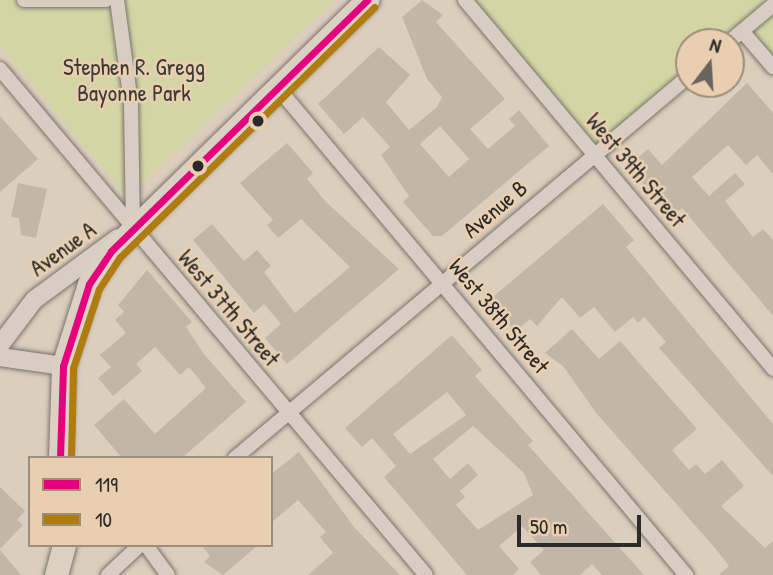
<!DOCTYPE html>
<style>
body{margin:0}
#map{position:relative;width:773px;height:575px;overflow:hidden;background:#dccebd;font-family:"Patrick Hand",sans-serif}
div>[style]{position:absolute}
.green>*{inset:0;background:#d3d6a4}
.building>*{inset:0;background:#c2b7a6}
.roads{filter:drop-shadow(0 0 2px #7b746d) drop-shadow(0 0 2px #7b746d)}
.minor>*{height:14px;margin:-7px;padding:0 7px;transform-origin:7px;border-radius:7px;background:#d7cdc2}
.tertiary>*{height:18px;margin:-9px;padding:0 9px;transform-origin:9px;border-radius:9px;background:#d7cdc2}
.primary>*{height:23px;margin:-11.5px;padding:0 11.5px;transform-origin:11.5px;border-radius:11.5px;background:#dad1c2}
.bus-1>*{height:7px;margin:-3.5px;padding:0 3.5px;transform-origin:3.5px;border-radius:3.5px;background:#e5007d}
.bus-2>*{height:7px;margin:-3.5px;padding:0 3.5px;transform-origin:3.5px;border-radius:3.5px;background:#b07b0f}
.dots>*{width:19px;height:19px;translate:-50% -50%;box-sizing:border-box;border:4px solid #e9cfb0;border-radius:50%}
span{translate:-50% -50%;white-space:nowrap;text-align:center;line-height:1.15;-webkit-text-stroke:5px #e9cfb0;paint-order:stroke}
.park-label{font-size:23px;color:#3b3d35}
.street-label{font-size:23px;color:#2b2b2b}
.legend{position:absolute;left:28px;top:456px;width:245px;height:91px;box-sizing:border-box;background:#e9cfb0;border:2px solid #9d8d7b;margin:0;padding:9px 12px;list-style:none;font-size:21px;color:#2b2b2b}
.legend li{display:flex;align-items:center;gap:14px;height:35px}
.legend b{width:35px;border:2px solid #9d8d7b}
.north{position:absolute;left:675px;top:28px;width:70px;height:70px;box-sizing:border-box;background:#e9cfb0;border:2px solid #9d8d7b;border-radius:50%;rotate:17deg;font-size:19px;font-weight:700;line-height:28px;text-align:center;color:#2b2b2b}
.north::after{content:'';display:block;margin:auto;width:24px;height:32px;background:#69645e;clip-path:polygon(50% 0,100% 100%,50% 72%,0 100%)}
.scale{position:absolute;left:517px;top:515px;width:124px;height:32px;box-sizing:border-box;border:4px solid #2b2b2b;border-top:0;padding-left:9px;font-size:21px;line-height:24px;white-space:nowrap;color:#2b2b2b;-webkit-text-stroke:5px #e9cfb0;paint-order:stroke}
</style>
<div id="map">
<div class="green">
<div style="clip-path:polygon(0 0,334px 0,128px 198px,0 46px)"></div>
<div style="clip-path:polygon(465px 0,773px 0,773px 67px,742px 31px,729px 42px,689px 42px,689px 76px,595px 155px)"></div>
</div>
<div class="building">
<div style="clip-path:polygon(evenodd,422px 0,443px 15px,436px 22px,505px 99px,470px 129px,488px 149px,515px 126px,509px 119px,519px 110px,549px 146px,442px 236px,433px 236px,403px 202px,409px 196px,381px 155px,390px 147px,363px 117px,344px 134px,318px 104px,379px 47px,410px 75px,386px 102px,409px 130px,437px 107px,442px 97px,427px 79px,402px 17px,422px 0,440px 126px,469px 159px,449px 177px,420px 144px,440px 126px)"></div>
<div style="clip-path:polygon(747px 83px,773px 113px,773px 174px,757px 155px,746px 165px,728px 145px,692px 177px,709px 196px,735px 173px,745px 184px,725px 201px,753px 237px,763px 229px,773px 240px,773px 316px,682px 208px,672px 217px,628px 166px,648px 149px,662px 165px)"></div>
<div style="clip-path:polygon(0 116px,38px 159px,0 192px)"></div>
<div style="clip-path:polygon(287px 143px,313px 173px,307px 179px,325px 201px,399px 269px,287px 364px,265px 338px,281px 324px,264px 304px,254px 313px,193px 240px,212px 224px,244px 261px,257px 250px,271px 266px,264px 272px,295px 313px,350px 267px,301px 219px,278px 238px,267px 225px,273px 220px,240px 183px)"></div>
<div style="clip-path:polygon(18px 183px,47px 189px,36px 238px,21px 235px,19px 218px,11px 217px)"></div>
<div style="clip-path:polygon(603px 204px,634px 240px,626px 247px,773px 424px,773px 476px,659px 348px,666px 342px,644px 317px,638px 323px,633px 317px,615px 332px,594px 307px,580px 318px,562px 297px,537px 326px,530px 319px,515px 332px,488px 301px)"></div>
<div style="clip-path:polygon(147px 270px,192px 322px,186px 327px,204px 354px,246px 402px,182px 458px,122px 458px,94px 425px,124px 399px,155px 434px,206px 388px,189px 367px,180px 375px,155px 347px,136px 364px,142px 371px,113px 396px,98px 378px,111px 367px,100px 355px,126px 333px,115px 320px,124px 312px,118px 305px)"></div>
<div style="clip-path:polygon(572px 329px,599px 359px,620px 341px,697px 429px,672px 450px,689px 470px,696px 464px,705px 474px,722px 460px,740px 481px,744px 486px,721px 506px,765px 548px,773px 541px,773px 575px,719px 575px,729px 566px,715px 548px,597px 414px,563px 366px,545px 353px)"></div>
<div style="clip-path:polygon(evenodd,452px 335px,482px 370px,475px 376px,533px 441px,528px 445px,644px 575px,602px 575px,592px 564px,580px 575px,541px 575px,530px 562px,544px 550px,522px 526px,499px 546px,519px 569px,513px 575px,467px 575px,384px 477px,396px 466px,372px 438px,362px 447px,345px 428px,452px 335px,447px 392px,466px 415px,410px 454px,393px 434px,447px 392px,452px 335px,473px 426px,524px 473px,533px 495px,478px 530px,456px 505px,465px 497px,460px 491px,478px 475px,468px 463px,450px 479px,433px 459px,473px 426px)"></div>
<div style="clip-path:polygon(299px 452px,354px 527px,400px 575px,308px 575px,333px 553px,320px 537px,326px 532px,298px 500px,271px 523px,271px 474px)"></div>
<div style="clip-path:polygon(0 487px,25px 511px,17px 520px,23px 525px,0 549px)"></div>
<div style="clip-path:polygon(201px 545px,258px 545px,223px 575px,204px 562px,210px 556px)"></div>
<div style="clip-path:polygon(0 550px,21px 575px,0 575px)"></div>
</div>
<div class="roads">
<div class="minor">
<div style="left:24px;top:0;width:82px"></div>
<div style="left:117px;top:0;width:104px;rotate:82.3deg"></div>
<div style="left:131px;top:103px;width:127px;rotate:89.1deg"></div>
<div style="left:465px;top:0;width:481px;rotate:50.1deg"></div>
<div style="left:742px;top:31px;width:48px;rotate:49.3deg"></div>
<div style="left:729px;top:42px;width:57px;rotate:-40.1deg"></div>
<div style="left:0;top:69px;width:661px;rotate:49.91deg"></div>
<div style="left:277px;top:87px;width:637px;rotate:50.03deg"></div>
<div style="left:235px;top:458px;width:593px;rotate:-40.08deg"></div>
<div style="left:146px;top:545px;width:37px;rotate:54deg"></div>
<div style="left:108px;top:575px;width:44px;rotate:-43.2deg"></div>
</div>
<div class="tertiary">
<div style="left:0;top:345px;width:56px;rotate:-52.9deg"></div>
<div style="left:34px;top:300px;width:104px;rotate:-36.4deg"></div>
<div style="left:0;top:357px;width:64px;rotate:8.1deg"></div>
</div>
<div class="primary">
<div style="left:60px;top:458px;width:92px;rotate:-88.1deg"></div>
<div style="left:63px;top:366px;width:86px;rotate:-72.4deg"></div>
<div style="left:89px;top:284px;width:40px;rotate:-56deg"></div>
<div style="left:111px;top:251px;width:359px;rotate:-44.4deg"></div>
<div style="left:56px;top:575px;width:31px;rotate:-75deg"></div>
</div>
</div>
<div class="bus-1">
<div style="left:60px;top:458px;width:92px;rotate:-88.1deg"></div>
<div style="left:63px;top:366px;width:86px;rotate:-72.4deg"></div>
<div style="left:89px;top:284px;width:40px;rotate:-56deg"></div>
<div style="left:111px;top:251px;width:359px;rotate:-44.4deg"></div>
</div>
<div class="bus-2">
<div style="left:71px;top:458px;width:90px;rotate:-88.7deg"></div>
<div style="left:73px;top:368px;width:83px;rotate:-71.8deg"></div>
<div style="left:99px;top:289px;width:37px;rotate:-57deg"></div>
<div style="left:119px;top:258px;width:358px;rotate:-44.5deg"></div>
</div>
<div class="dots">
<div style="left:258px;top:121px;background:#2b2b2b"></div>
<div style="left:198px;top:166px;background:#2b2b2b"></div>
</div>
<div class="park-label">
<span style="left:134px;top:80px">Stephen R. Gregg<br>Bayonne Park</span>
</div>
<div class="street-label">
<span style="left:636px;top:170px;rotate:50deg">West 39th Street</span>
<span style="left:495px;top:209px;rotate:-40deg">Avenue B</span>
<span style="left:63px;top:249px;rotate:-36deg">Avenue A</span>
<span style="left:229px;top:308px;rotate:50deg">West 37th Street</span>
<span style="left:499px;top:316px;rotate:50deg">West 38th Street</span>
</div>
<ul class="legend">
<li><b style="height:9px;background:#e5007d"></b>119</li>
<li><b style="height:9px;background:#b07b0f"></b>10</li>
</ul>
<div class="north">N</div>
<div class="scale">50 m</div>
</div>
